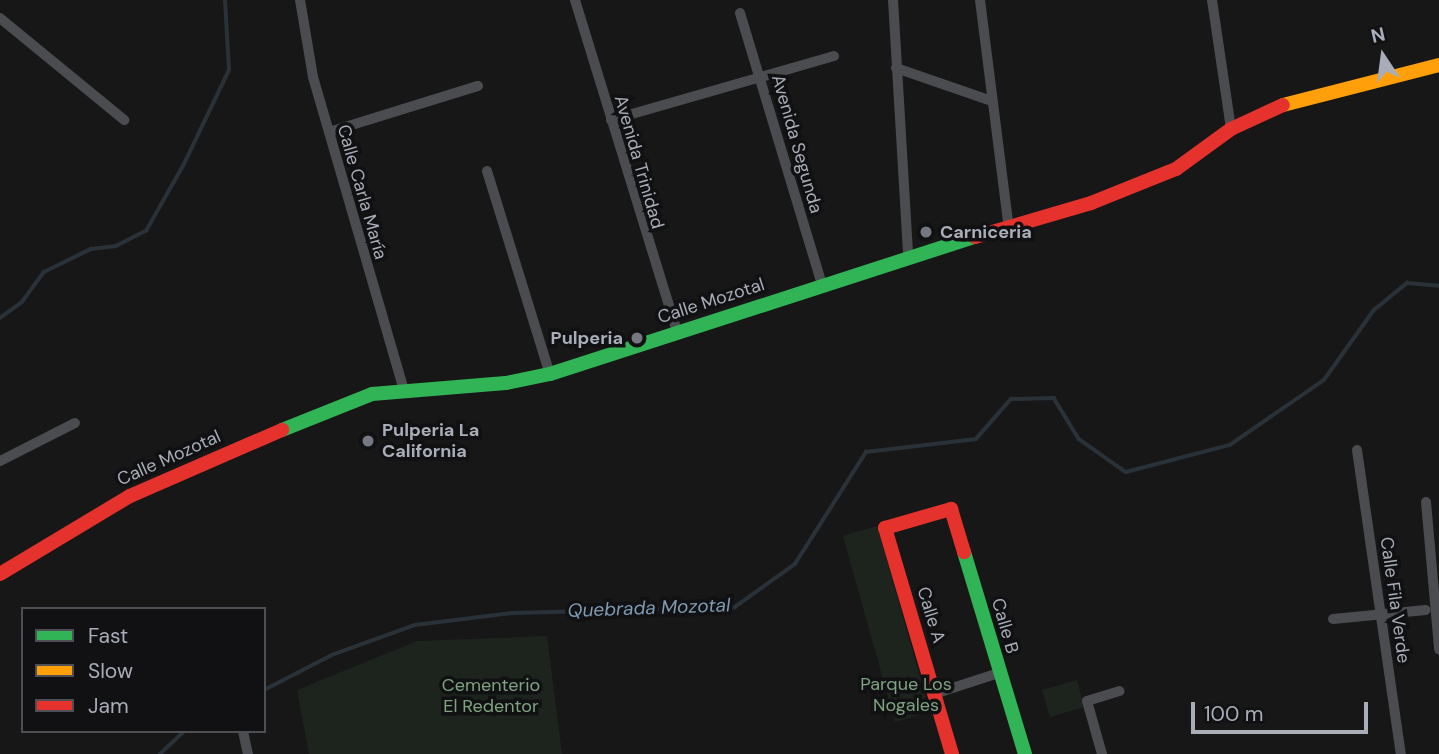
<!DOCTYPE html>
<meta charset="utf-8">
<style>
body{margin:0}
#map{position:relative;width:1439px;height:754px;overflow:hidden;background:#171717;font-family:"DM Sans",sans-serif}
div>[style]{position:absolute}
.green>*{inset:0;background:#1d241e}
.stream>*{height:3.5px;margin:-1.75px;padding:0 1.75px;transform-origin:1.75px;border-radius:1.75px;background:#2a3239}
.street>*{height:10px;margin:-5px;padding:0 5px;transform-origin:5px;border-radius:5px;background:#4b4c50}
.fast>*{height:14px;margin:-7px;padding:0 7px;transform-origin:7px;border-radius:7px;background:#30b455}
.slow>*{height:14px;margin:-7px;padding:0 7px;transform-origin:7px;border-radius:7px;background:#ff9f0a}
.jam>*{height:14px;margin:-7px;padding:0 7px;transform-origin:7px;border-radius:7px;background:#e5322d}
.dots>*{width:19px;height:19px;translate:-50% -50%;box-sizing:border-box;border:4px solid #111113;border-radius:50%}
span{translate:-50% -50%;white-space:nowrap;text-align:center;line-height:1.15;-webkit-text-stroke:7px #111113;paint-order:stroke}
.street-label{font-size:18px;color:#a8adb8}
.poi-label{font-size:18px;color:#a8adb8;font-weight:700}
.left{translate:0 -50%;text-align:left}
.right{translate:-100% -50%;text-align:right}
.park-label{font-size:18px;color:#7fa381}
.water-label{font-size:19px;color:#7f9bb3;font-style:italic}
.legend{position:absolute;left:21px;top:607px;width:245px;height:126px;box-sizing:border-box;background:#111113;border:2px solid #4d4f55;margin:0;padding:9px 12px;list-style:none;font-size:21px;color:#a8adb8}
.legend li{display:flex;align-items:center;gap:14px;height:35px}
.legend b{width:35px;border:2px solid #4d4f55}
.north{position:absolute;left:1348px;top:21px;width:70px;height:70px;-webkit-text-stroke:5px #111113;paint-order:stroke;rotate:347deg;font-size:19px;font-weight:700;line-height:28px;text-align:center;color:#a8adb8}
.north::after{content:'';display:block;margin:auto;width:24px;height:32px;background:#a8adb8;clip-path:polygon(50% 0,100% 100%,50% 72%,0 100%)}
.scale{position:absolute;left:1191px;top:702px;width:177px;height:32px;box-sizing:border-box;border:4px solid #a8adb8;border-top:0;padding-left:9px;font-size:21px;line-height:24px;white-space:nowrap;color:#a8adb8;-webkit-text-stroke:5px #111113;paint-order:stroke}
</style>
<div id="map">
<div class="green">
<div style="clip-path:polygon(877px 526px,930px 712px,895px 722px,843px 536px)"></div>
<div style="clip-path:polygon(547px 636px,562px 754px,309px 754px,297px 690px,417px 641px)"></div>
<div style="clip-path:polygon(1077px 680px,1084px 707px,1050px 717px,1042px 690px)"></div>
</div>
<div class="stream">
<div style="left:0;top:318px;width:27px;rotate:-36deg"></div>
<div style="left:22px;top:302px;width:37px;rotate:-54deg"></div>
<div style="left:44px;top:272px;width:52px;rotate:-26.1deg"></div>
<div style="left:91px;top:249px;width:25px;rotate:-7deg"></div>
<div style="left:116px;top:246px;width:34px;rotate:-27deg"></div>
<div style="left:146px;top:231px;width:77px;rotate:-60.4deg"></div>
<div style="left:184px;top:164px;width:104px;rotate:-64.4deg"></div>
<div style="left:229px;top:70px;width:70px;rotate:-93.3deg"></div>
<div style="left:264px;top:690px;width:76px;rotate:-27.2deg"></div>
<div style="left:332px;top:655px;width:88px;rotate:-19.9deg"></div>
<div style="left:415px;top:625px;width:99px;rotate:-7deg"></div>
<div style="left:513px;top:613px;width:222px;rotate:-1.5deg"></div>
<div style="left:735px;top:607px;width:74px;rotate:-35.6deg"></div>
<div style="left:795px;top:564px;width:133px;rotate:-57.6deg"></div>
<div style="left:866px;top:452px;width:111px;rotate:-6.7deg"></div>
<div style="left:976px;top:439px;width:53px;rotate:-48.8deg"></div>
<div style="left:1011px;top:399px;width:43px;rotate:-1.3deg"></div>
<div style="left:1054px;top:398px;width:48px;rotate:58.6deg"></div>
<div style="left:1079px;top:439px;width:57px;rotate:35.1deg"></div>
<div style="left:1126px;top:472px;width:107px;rotate:-14.6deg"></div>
<div style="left:1230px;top:445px;width:114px;rotate:-34.7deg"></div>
<div style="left:1324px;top:380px;width:86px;rotate:-54.5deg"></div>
<div style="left:1374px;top:310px;width:43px;rotate:-39.3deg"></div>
<div style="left:1407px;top:283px;width:32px;rotate:5deg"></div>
<div style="left:160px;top:754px;width:34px;rotate:-43deg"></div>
</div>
<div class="street">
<div style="left:300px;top:0;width:78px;rotate:80.4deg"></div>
<div style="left:313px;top:77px;width:326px;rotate:73.8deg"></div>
<div style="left:575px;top:0;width:347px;rotate:72.9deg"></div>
<div style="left:893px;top:0;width:256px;rotate:86.6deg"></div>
<div style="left:980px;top:0;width:230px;rotate:82.8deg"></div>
<div style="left:1212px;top:0;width:130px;rotate:81.6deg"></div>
<div style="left:740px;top:13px;width:284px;rotate:73.2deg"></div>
<div style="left:0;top:18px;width:161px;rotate:39.4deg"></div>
<div style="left:896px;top:68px;width:102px;rotate:19deg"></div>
<div style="left:611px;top:120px;width:232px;rotate:-16deg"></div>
<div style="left:329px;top:132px;width:156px;rotate:-17.2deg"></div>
<div style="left:487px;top:171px;width:213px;rotate:72.8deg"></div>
<div style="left:1357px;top:450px;width:307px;rotate:81.8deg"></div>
<div style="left:0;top:461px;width:84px;rotate:-26.9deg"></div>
<div style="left:1426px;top:502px;width:148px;rotate:84.9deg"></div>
<div style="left:1333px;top:619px;width:93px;rotate:-5.5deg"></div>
<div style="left:934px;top:694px;width:68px;rotate:-17.9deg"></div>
<div style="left:243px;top:731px;width:24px;rotate:78deg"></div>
<div style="left:1102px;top:754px;width:55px;rotate:-105.8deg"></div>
<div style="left:1087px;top:701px;width:34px;rotate:-17deg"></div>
</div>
<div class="fast">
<div style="left:282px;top:430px;width:97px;rotate:-21.8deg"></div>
<div style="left:372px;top:394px;width:134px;rotate:-4.7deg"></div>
<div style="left:506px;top:383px;width:45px;rotate:-11.6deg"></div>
<div style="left:550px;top:374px;width:447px;rotate:-17.9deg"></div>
<div style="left:964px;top:552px;width:211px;rotate:73.2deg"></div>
</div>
<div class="slow">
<div style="left:1283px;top:105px;width:161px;rotate:-14.4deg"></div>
</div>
<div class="jam">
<div style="left:975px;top:237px;width:121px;rotate:-16.3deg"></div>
<div style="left:1091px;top:203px;width:92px;rotate:-21.8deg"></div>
<div style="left:1176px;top:169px;width:68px;rotate:-36deg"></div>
<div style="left:1231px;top:129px;width:57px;rotate:-24.8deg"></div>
<div style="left:0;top:574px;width:152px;rotate:-31deg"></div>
<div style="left:130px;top:496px;width:166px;rotate:-23.5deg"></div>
<div style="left:952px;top:754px;width:236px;rotate:-106.5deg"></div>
<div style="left:885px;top:528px;width:69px;rotate:-16.1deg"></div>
<div style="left:951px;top:509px;width:45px;rotate:73.2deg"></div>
</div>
<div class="dots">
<div style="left:926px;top:232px;background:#757880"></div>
<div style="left:637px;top:338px;background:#757880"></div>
<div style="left:368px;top:441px;background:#757880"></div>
</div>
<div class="street-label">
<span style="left:797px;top:144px;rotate:74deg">Avenida Segunda</span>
<span style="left:639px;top:162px;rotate:74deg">Avenida Trinidad</span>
<span style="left:362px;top:192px;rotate:74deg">Calle Carla María</span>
<span style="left:711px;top:301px;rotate:-18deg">Calle Mozotal</span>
<span style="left:169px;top:458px;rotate:-24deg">Calle Mozotal</span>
<span style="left:1395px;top:600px;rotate:82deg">Calle Fila Verde</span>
<span style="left:931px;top:615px;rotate:73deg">Calle A</span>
<span style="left:1005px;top:626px;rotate:74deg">Calle B</span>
</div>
<div class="poi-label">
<span class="left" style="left:940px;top:232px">Carniceria</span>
<span class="right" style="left:623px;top:338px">Pulperia</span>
<span class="left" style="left:382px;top:441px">Pulperia La<br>California</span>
</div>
<div class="park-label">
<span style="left:906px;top:695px">Parque Los<br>Nogales</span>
<span style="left:491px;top:696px">Cementerio<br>El Redentor</span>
</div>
<div class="water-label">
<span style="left:649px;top:608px;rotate:-2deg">Quebrada Mozotal</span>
</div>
<ul class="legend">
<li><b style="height:9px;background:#30b455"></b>Fast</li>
<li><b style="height:9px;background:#ff9f0a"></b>Slow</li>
<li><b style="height:9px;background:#e5322d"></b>Jam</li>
</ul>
<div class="north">N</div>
<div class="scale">100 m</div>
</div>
